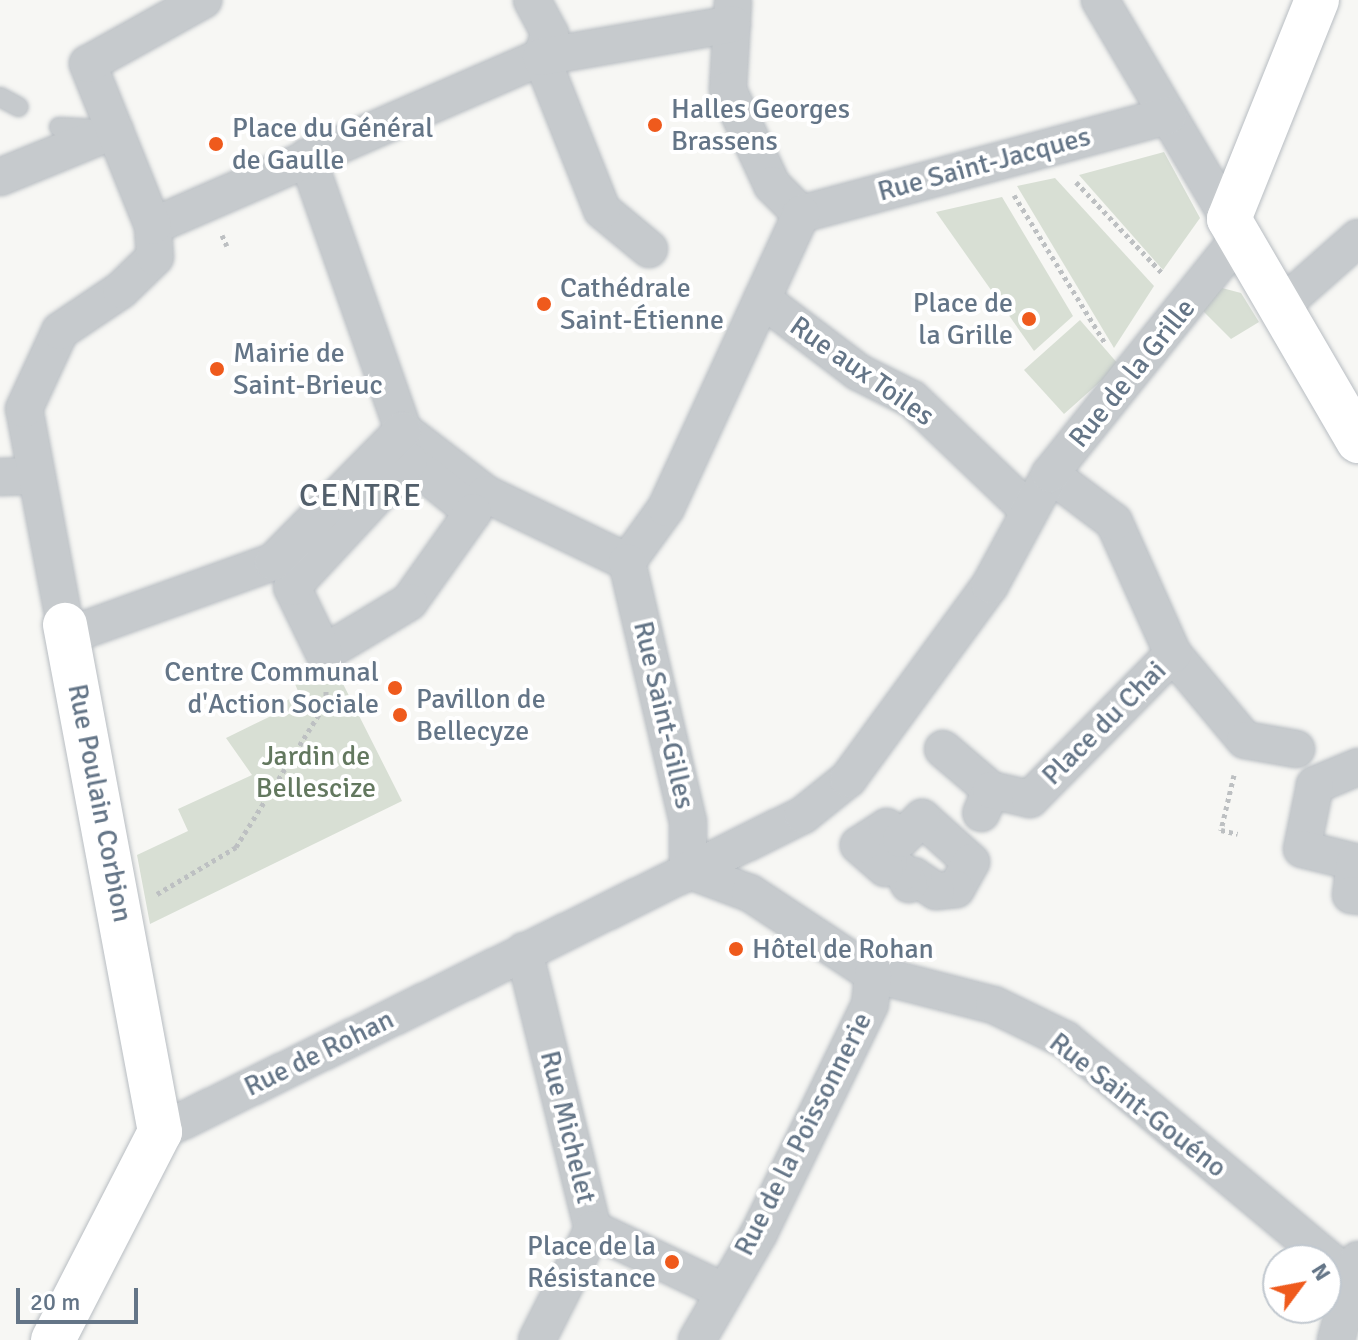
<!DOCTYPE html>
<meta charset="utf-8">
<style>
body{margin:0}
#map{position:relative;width:1358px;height:1340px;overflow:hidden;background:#f7f7f4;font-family:Signika,sans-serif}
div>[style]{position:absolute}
.green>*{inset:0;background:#d8dfd4}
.path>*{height:5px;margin-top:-2.5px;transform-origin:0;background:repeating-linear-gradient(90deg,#bdc0c2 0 4px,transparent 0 8px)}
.roads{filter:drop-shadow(0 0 2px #b8bdc2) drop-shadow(0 0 2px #b8bdc2)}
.lane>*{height:18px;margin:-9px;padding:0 9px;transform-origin:9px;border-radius:9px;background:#c6cacd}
.street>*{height:36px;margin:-18px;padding:0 18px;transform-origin:18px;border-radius:18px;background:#c6cacd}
.secondary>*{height:44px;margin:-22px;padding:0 22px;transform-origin:22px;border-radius:22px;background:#fff}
.dots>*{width:22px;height:22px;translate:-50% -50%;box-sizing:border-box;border:4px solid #fff;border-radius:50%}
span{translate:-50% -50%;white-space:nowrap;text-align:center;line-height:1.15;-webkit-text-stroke:8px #fff;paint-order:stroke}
.poi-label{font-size:28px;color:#647587}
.left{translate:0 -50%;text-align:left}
.right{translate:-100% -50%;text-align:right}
.street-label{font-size:28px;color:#647587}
.park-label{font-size:28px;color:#63785f}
.quarter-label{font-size:32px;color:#525f6b;letter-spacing:2px}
.north{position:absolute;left:1262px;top:1244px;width:80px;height:80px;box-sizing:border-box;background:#fff;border:2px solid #c1c8cf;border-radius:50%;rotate:58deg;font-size:22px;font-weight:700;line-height:32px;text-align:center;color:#647587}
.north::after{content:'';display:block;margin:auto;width:28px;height:36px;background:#ef5a1c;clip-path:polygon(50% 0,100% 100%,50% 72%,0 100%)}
.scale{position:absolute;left:16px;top:1288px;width:122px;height:36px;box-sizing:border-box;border:4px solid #647587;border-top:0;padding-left:10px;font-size:24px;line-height:28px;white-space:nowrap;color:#647587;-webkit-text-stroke:6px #fff;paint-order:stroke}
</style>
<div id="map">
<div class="green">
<div style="clip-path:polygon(1164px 152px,1200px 218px,1163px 270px,1079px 175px)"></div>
<div style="clip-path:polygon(1055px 178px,1154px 286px,1114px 348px,1017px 186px)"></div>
<div style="clip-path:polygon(1002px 197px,1073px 316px,1034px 351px,936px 212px)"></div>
<div style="clip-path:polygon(1222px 288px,1241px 293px,1259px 322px,1231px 339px,1200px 308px)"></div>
<div style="clip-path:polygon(1080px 320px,1119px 365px,1064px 414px,1024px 370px)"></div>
<div style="clip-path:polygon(333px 664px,402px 801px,150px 924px,137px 855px,188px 831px,178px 809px,252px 775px,226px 738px,269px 717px,298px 691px,295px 684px)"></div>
</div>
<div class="path">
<div style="left:1076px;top:182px;width:125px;rotate:46.6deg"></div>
<div style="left:1014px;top:195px;width:174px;rotate:58.4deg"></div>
<div style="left:222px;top:235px;width:12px;rotate:66deg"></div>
<div style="left:1234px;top:775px;width:57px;rotate:103.3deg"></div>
<div style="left:1221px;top:830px;width:17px;rotate:13deg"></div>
<div style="left:157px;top:894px;width:92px;rotate:-30.7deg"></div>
<div style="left:236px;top:847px;width:170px;rotate:-58deg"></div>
<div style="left:326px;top:703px;width:13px;rotate:-90deg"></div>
</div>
<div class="roads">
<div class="lane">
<div style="left:0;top:97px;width:21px;rotate:28deg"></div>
<div style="left:59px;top:127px;width:38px;rotate:3deg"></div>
</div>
<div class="street">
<div style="left:1100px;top:0;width:254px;rotate:59.5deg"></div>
<div style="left:733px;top:2px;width:88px;rotate:93.3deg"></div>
<div style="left:728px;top:90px;width:105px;rotate:65.1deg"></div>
<div style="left:772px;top:185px;width:41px;rotate:45deg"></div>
<div style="left:307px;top:157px;width:289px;rotate:70.6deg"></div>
<div style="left:403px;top:430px;width:105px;rotate:37.6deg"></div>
<div style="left:486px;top:494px;width:157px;rotate:25.7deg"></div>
<div style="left:0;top:177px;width:124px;rotate:-22.2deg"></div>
<div style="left:801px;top:214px;width:380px;rotate:-15deg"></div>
<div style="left:153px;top:226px;width:423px;rotate:-23.5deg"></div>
<div style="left:541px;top:57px;width:25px;rotate:-69deg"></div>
<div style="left:550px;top:34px;width:38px;rotate:-118deg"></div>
<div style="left:649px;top:249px;width:61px;rotate:-140.3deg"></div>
<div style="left:602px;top:210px;width:165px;rotate:-111.7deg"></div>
<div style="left:541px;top:57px;width:194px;rotate:-9.8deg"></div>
<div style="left:762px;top:299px;width:121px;rotate:37.2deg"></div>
<div style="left:858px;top:372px;width:60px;rotate:26.6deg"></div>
<div style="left:912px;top:399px;width:162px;rotate:43.7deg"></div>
<div style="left:1280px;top:307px;width:104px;rotate:-41.5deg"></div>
<div style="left:409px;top:461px;width:82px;rotate:38.6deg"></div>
<div style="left:473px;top:512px;width:110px;rotate:125.4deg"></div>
<div style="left:409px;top:602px;width:99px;rotate:149deg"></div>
<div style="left:324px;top:653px;width:73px;rotate:-115.9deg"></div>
<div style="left:292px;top:587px;width:172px;rotate:-47.1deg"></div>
<div style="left:0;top:477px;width:34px;rotate:-2deg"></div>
<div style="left:627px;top:562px;width:67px;rotate:-54.2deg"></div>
<div style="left:666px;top:508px;width:324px;rotate:-65.3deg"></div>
<div style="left:627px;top:562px;width:267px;rotate:76.8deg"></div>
<div style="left:688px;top:822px;width:48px;rotate:90deg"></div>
<div style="left:65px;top:625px;width:220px;rotate:-100.7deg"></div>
<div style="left:24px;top:409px;width:86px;rotate:-65.2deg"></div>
<div style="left:60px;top:331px;width:73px;rotate:-33.9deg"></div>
<div style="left:121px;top:290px;width:47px;rotate:-44.1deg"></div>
<div style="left:155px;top:257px;width:31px;rotate:-94deg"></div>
<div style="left:153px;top:226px;width:175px;rotate:-111.9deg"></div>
<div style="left:88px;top:64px;width:132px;rotate:-29.1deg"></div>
<div style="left:67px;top:636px;width:219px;rotate:-19.8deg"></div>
<div style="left:273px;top:562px;width:185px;rotate:-45.4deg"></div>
<div style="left:1173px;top:654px;width:112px;rotate:50.1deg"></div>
<div style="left:1245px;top:740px;width:52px;rotate:10deg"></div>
<div style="left:943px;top:749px;width:63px;rotate:40.5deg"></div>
<div style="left:991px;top:790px;width:25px;rotate:113deg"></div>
<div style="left:1358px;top:767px;width:47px;rotate:157.3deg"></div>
<div style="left:1315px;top:785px;width:65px;rotate:101.5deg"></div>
<div style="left:1302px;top:849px;width:55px;rotate:13.8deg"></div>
<div style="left:1355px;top:862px;width:33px;rotate:97deg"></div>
<div style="left:1351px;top:895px;width:7px;rotate:8deg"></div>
<div style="left:991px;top:790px;width:40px;rotate:13deg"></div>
<div style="left:1030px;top:799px;width:204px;rotate:-45.4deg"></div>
<div style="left:1173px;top:654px;width:145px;rotate:-114.1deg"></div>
<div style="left:1114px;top:522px;width:80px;rotate:-143.1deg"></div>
<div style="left:922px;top:818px;width:66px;rotate:41.9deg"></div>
<div style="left:971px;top:862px;width:31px;rotate:119deg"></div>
<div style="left:956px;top:889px;width:20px;rotate:174deg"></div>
<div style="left:936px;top:891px;width:27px;rotate:-146deg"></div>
<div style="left:914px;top:876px;width:9px;rotate:122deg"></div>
<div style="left:909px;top:884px;width:13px;rotate:-117deg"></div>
<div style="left:903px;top:872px;width:17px;rotate:-144deg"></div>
<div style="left:889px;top:862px;width:7px;rotate:124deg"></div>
<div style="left:885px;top:868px;width:35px;rotate:-139deg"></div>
<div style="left:859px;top:845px;width:33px;rotate:-33deg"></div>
<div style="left:887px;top:827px;width:18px;rotate:41deg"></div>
<div style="left:901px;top:839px;width:30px;rotate:-45deg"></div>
<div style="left:688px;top:870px;width:66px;rotate:20.4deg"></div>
<div style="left:750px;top:893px;width:147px;rotate:33.4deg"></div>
<div style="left:873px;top:974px;width:125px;rotate:14.4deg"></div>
<div style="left:994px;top:1005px;width:80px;rotate:25.9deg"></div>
<div style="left:1066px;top:1040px;width:371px;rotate:39.9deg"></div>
<div style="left:524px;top:951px;width:286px;rotate:76.1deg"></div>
<div style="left:593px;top:1229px;width:124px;rotate:116.8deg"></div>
<div style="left:160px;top:1132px;width:717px;rotate:-26.24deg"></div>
<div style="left:803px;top:815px;width:58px;rotate:-38.7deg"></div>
<div style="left:848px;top:779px;width:240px;rotate:-53.8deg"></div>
<div style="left:990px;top:585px;width:126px;rotate:-61.6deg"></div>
<div style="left:1050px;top:474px;width:302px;rotate:-51.3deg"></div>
<div style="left:593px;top:1229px;width:142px;rotate:25.5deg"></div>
<div style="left:697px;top:1340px;width:124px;rotate:-59.9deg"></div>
<div style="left:759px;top:1233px;width:254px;rotate:-64.1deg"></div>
<div style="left:870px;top:1004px;width:30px;rotate:-84deg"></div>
<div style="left:1336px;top:1340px;width:83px;rotate:-74.6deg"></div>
</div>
<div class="secondary">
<div style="left:1317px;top:0;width:236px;rotate:111.9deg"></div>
<div style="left:1229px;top:219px;width:257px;rotate:59.8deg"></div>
<div style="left:53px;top:1340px;width:234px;rotate:-62.8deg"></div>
<div style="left:160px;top:1132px;width:516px;rotate:-100.61deg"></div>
</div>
</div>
<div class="dots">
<div style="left:655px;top:125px;background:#ef5a1c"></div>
<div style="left:216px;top:144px;background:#ef5a1c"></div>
<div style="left:544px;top:304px;background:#ef5a1c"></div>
<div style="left:1029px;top:319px;background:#ef5a1c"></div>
<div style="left:217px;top:369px;background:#ef5a1c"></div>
<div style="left:395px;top:688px;background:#ef5a1c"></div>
<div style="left:400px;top:715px;background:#ef5a1c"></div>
<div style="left:736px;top:949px;background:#ef5a1c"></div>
<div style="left:672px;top:1262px;background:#ef5a1c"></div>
</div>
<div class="poi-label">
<span class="left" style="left:671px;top:125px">Halles Georges<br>Brassens</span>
<span class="left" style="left:232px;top:144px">Place du Général<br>de Gaulle</span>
<span class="left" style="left:560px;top:304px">Cathédrale<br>Saint-Étienne</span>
<span class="right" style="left:1013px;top:319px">Place de<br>la Grille</span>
<span class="left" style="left:233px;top:369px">Mairie de<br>Saint-Brieuc</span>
<span class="right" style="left:379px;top:688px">Centre Communal<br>d'Action Sociale</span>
<span class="left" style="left:416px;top:715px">Pavillon de<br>Bellecyze</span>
<span class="left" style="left:752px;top:949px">Hôtel de Rohan</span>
<span class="right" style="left:656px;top:1262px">Place de la<br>Résistance</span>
</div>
<div class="street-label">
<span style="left:984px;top:164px;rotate:-15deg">Rue Saint-Jacques</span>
<span style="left:862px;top:371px;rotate:35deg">Rue aux Toiles</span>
<span style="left:1132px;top:373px;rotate:-51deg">Rue de la Grille</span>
<span style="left:664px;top:715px;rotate:77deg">Rue Saint-Gilles</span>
<span style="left:1104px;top:723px;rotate:-45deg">Place du Chai</span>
<span style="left:100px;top:803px;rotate:79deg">Rue Poulain Corbion</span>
<span style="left:319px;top:1053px;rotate:-26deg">Rue de Rohan</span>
<span style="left:1138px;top:1105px;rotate:38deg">Rue Saint-Gouéno</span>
<span style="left:568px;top:1127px;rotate:76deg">Rue Michelet</span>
<span style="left:803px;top:1134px;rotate:-63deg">Rue de la Poissonnerie</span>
</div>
<div class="park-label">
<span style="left:316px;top:772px">Jardin de<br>Bellescize</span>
</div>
<div class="quarter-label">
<span style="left:361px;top:496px">CENTRE</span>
</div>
<div class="north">N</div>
<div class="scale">20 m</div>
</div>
